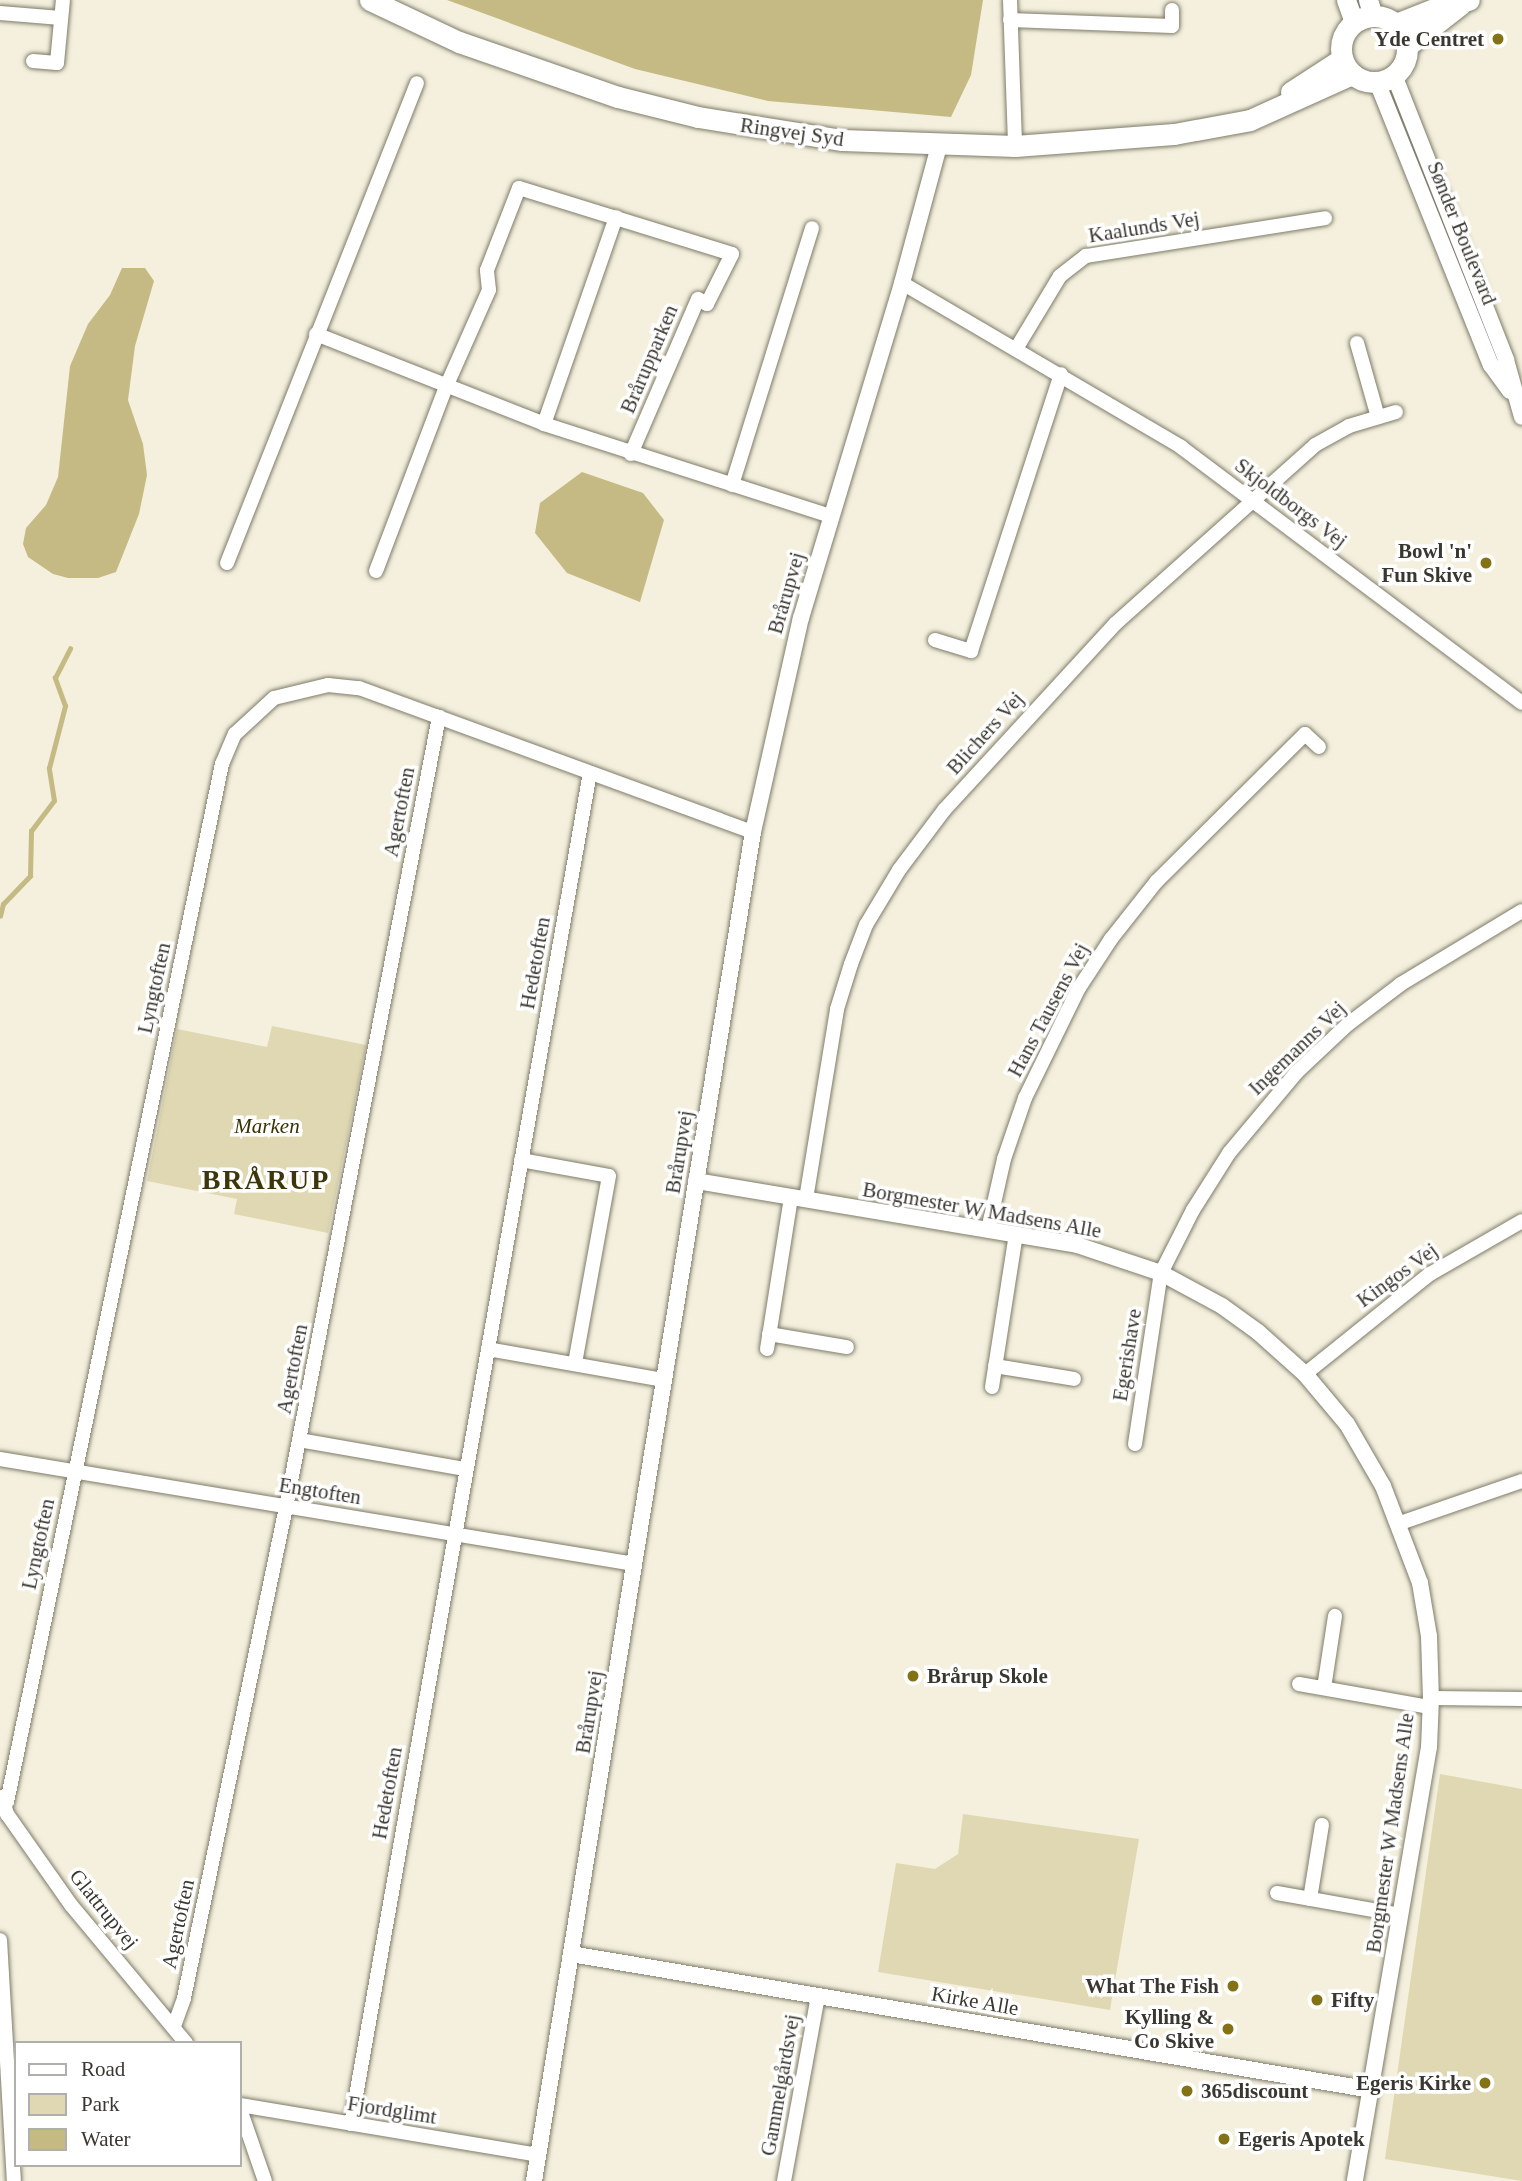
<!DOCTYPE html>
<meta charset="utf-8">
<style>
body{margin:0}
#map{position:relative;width:1522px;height:2181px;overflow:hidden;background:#f4f0dd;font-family:"Times New Roman",serif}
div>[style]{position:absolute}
.green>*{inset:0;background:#e0d8b3}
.forest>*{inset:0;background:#c5ba83}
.water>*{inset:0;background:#c5ba84}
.stream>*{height:4.5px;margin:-2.25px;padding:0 2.25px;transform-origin:2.25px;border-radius:2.25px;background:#c5ba84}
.roads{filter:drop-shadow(0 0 2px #7f7b6a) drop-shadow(0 0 2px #7f7b6a)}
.minor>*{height:14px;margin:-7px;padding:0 7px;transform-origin:7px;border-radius:7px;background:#fff}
.tertiary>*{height:16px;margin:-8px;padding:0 8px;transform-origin:8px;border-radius:8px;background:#fff}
.secondary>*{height:19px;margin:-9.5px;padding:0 9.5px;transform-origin:9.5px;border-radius:9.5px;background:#fff}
.primary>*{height:21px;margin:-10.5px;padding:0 10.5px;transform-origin:10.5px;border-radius:10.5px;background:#fff}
.primary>.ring{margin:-10.5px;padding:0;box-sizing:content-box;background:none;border:21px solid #fff;border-radius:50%}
.dots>*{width:19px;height:19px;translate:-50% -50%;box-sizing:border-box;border:4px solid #fff;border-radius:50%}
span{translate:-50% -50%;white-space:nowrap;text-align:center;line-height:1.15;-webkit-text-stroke:7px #fff;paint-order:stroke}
.poi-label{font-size:21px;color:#383730;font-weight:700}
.right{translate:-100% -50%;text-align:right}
.left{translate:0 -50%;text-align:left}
.street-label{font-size:21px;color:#383730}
.park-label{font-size:21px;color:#3a3104;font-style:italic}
.district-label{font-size:28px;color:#3e360b;font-weight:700;letter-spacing:2px}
.legend{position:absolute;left:14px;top:2041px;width:228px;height:126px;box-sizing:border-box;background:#fff;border:2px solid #afafac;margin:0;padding:9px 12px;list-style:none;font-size:21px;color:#383730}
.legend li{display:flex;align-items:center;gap:14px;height:35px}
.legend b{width:35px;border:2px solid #afafac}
</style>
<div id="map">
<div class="green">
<div style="clip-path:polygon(272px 1026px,366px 1045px,328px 1233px,234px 1214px,237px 1199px,147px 1181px,177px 1029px,267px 1047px)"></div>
<div style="clip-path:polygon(1440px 1774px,1522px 1789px,1522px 2181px,1385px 2159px)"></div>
<div style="clip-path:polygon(963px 1814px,1139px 1839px,1110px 2010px,878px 1972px,896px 1863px,935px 1869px,958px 1854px)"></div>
</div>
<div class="forest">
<div style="clip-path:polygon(447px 0,983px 0,971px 75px,951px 117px,768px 101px,635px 69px)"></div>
</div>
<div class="water">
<div style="clip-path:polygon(122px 268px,145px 268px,154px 281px,135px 346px,128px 400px,143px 444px,147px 475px,139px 514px,116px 572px,98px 578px,68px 578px,53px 574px,28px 557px,23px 544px,26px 528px,46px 505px,58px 477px,70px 366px,88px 324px,110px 295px)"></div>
<div style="clip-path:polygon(582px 472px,643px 493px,664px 520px,640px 602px,567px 573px,535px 533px,540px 503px)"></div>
</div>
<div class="stream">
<div style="left:0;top:916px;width:12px;rotate:-76deg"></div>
<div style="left:3px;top:904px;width:39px;rotate:-46deg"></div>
<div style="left:30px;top:876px;width:45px;rotate:-88.7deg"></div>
<div style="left:31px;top:831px;width:38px;rotate:-53deg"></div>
<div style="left:54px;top:801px;width:33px;rotate:-99deg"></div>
<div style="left:49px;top:768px;width:64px;rotate:-75.5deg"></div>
<div style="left:65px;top:706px;width:30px;rotate:-110deg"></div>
<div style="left:55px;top:678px;width:33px;rotate:-63deg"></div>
</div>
<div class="roads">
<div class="minor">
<div style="left:1010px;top:0;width:146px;rotate:88deg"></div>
<div style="left:0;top:13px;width:61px;rotate:4.7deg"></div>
<div style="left:1010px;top:20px;width:162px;rotate:2.1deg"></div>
<div style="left:1172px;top:26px;width:16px;rotate:-90deg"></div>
<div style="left:33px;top:61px;width:24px;rotate:5deg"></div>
<div style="left:57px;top:63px;width:63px;rotate:-84.6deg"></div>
<div style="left:902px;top:283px;width:324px;rotate:30.4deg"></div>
<div style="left:1181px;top:447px;width:426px;rotate:36.9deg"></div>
<div style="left:316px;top:334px;width:245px;rotate:21.5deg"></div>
<div style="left:544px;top:424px;width:300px;rotate:17.8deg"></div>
<div style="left:1357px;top:343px;width:77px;rotate:74.2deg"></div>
<div style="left:1016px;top:349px;width:85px;rotate:-58.9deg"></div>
<div style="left:1060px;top:276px;width:33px;rotate:-38deg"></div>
<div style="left:1086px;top:256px;width:242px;rotate:-9deg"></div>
<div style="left:544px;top:424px;width:219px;rotate:-70.8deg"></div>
<div style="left:732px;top:485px;width:269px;rotate:-72.7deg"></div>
<div style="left:227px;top:563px;width:516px;rotate:-68.4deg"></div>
<div style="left:376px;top:571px;width:197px;rotate:-69.2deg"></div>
<div style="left:446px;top:387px;width:106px;rotate:-66.1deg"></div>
<div style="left:489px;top:290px;width:20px;rotate:-96deg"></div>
<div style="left:487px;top:270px;width:88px;rotate:-68.7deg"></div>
<div style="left:519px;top:188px;width:223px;rotate:17.2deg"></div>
<div style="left:732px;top:254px;width:56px;rotate:116.6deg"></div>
<div style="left:707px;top:304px;width:10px;rotate:-151deg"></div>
<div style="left:698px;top:299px;width:169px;rotate:113.4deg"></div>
<div style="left:935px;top:640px;width:38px;rotate:17deg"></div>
<div style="left:971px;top:651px;width:291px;rotate:-72deg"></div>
<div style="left:521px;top:1160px;width:89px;rotate:10.3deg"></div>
<div style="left:609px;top:1176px;width:191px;rotate:100.3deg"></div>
<div style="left:806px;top:1199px;width:193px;rotate:-80.7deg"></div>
<div style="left:837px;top:1009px;width:47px;rotate:-72.7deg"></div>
<div style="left:851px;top:964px;width:42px;rotate:-69deg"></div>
<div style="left:866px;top:925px;width:64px;rotate:-59deg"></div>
<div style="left:899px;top:870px;width:76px;rotate:-53deg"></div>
<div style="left:945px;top:809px;width:251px;rotate:-47.4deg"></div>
<div style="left:1115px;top:624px;width:268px;rotate:-41.8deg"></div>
<div style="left:1315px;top:445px;width:39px;rotate:-29deg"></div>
<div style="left:1349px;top:426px;width:49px;rotate:-16.6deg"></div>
<div style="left:988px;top:1230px;width:73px;rotate:-77.3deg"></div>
<div style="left:1004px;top:1159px;width:65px;rotate:-71deg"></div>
<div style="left:1025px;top:1098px;width:123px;rotate:-63.9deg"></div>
<div style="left:1079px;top:988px;width:59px;rotate:-56.9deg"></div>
<div style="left:1111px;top:939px;width:73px;rotate:-51.7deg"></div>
<div style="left:1156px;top:882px;width:210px;rotate:-44.8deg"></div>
<div style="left:1305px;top:734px;width:19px;rotate:43deg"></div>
<div style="left:769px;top:1334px;width:79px;rotate:9.5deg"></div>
<div style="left:488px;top:1349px;width:179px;rotate:10deg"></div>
<div style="left:767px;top:1349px;width:153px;rotate:-81deg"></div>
<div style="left:995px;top:1366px;width:80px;rotate:9.3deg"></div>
<div style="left:1305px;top:1374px;width:160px;rotate:-38.7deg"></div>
<div style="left:1430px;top:1274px;width:106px;rotate:-29.9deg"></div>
<div style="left:992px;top:1387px;width:155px;rotate:-81.1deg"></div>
<div style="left:299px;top:1440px;width:169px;rotate:9.9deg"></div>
<div style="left:1135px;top:1444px;width:173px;rotate:-81.4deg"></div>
<div style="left:1161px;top:1273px;width:71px;rotate:-63.1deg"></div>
<div style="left:1193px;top:1210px;width:67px;rotate:-57.7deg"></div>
<div style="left:1229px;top:1153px;width:106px;rotate:-50deg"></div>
<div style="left:1297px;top:1072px;width:69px;rotate:-43.2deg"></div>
<div style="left:1347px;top:1025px;width:68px;rotate:-37.2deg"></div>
<div style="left:1401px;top:984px;width:141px;rotate:-31.1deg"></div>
<div style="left:0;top:1459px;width:643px;rotate:9.4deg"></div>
<div style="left:1400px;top:1523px;width:129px;rotate:-19deg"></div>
<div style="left:1299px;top:1684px;width:133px;rotate:10deg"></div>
<div style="left:1324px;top:1688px;width:73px;rotate:-81.3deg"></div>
<div style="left:1431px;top:1698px;width:91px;rotate:0.6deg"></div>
<div style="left:2px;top:1797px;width:18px;rotate:74deg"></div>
<div style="left:7px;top:1814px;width:111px;rotate:54.9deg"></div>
<div style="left:71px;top:1905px;width:180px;rotate:50.2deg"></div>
<div style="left:7px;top:1802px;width:1060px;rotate:-78.3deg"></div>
<div style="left:222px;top:764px;width:33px;rotate:-67deg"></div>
<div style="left:235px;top:734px;width:53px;rotate:-42.7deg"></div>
<div style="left:274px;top:698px;width:56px;rotate:-13.5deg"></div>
<div style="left:328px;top:685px;width:31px;rotate:6deg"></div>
<div style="left:359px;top:688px;width:419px;rotate:20.1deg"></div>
<div style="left:1277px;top:1893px;width:125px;rotate:10.1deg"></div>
<div style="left:1310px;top:1899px;width:75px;rotate:-80.8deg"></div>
<div style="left:0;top:1940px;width:241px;rotate:86.7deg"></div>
<div style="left:174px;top:2026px;width:30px;rotate:-70deg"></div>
<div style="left:184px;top:1998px;width:501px;rotate:-78.26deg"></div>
<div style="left:286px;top:1507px;width:805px;rotate:-79.04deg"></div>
<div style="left:240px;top:2105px;width:302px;rotate:9.5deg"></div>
<div style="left:240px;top:2109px;width:76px;rotate:70.9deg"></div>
<div style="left:351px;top:2124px;width:1372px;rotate:-79.97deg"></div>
<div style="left:784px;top:2181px;width:188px;rotate:-79.6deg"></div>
</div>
<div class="tertiary">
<div style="left:1394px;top:75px;width:306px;rotate:68.5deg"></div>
<div style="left:1506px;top:360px;width:59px;rotate:74.3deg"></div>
<div style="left:1377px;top:82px;width:305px;rotate:68.1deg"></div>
<div style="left:1491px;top:365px;width:32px;rotate:54deg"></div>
<div style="left:696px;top:1181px;width:386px;rotate:9.5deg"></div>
<div style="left:1077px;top:1245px;width:89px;rotate:18.4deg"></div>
<div style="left:1161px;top:1273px;width:69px;rotate:28.4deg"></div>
<div style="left:1222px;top:1306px;width:44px;rotate:35.8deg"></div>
<div style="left:1258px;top:1332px;width:63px;rotate:41.8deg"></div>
<div style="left:1305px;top:1374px;width:65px;rotate:50deg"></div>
<div style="left:1347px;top:1424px;width:72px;rotate:59.9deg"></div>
<div style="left:1383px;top:1486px;width:104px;rotate:69.1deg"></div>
<div style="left:1420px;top:1583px;width:54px;rotate:80.4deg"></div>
<div style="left:1429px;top:1636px;width:62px;rotate:88.2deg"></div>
<div style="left:1431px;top:1698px;width:49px;rotate:92.3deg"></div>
<div style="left:1429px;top:1747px;width:440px;rotate:99.7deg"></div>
<div style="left:571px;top:1954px;width:812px;rotate:9.64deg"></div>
<div style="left:534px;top:2181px;width:1367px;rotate:-80.78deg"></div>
<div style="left:753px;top:832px;width:219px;rotate:-77.4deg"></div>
<div style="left:801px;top:618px;width:350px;rotate:-73.2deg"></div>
<div style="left:902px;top:283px;width:142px;rotate:-74.9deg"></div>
</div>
<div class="secondary">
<div style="left:1346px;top:0;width:23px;rotate:70deg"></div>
<div style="left:1368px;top:0;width:16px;rotate:72deg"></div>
</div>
<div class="primary">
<div style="left:370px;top:0;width:98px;rotate:25.3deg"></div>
<div style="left:459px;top:42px;width:168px;rotate:19.1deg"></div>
<div style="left:618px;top:97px;width:82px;rotate:14deg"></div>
<div style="left:698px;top:117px;width:146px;rotate:9.1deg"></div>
<div style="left:842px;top:140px;width:173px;rotate:2deg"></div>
<div style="left:1015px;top:146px;width:159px;rotate:-4.3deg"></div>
<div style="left:1174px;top:134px;width:77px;rotate:-10.4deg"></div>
<div style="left:1250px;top:120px;width:112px;rotate:-24.3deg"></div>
<div class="ring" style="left:1341px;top:16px;width:45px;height:45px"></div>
<div style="left:1396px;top:24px;width:57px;rotate:-21.6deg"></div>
<div style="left:1449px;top:3px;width:20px;rotate:-9deg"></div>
<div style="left:1407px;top:46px;width:68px;rotate:-37.9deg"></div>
<div style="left:1291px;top:92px;width:61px;rotate:-32.9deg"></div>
</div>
</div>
<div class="dots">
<div style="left:1498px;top:39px;background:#847314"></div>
<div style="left:1486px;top:563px;background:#847314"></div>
<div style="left:913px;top:1676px;background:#847314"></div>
<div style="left:1233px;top:1986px;background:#847314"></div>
<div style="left:1317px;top:2000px;background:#847314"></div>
<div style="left:1228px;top:2029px;background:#847314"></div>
<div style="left:1485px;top:2083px;background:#847314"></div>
<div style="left:1187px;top:2091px;background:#847314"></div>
<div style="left:1224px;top:2139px;background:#847314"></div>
</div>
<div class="poi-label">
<span class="right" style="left:1484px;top:39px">Yde Centret</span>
<span class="right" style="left:1472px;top:563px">Bowl 'n'<br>Fun Skive</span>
<span class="left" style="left:927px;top:1676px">Brårup Skole</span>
<span class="right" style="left:1219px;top:1986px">What The Fish</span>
<span class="left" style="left:1331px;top:2000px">Fifty</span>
<span class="right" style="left:1214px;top:2029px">Kylling &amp;<br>Co Skive</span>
<span class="right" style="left:1471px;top:2083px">Egeris Kirke</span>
<span class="left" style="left:1201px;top:2091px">365discount</span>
<span class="left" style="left:1238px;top:2139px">Egeris Apotek</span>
</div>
<div class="street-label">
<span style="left:792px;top:132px;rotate:8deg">Ringvej Syd</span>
<span style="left:1144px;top:227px;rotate:-9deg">Kaalunds Vej</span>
<span style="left:1462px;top:233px;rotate:68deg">Sønder Boulevard</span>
<span style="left:649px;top:359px;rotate:-67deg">Brårupparken</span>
<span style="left:1291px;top:503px;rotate:37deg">Skjoldborgs Vej</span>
<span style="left:786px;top:593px;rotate:-74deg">Brårupvej</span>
<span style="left:985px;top:733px;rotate:-48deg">Blichers Vej</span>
<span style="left:399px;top:812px;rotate:-79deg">Agertoften</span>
<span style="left:535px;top:963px;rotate:-80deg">Hedetoften</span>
<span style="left:154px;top:988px;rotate:-78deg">Lyngtoften</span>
<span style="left:1048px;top:1010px;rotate:-62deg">Hans Tausens Vej</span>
<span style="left:1297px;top:1048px;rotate:-44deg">Ingemanns Vej</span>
<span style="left:679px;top:1152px;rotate:-81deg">Brårupvej</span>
<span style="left:982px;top:1210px;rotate:10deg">Borgmester W Madsens Alle</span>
<span style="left:1397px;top:1275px;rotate:-36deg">Kingos Vej</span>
<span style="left:1127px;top:1355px;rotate:-81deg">Egerishave</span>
<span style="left:292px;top:1369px;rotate:-79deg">Agertoften</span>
<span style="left:320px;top:1491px;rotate:9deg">Engtoften</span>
<span style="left:38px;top:1544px;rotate:-78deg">Lyngtoften</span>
<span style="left:589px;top:1712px;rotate:-81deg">Brårupvej</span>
<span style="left:387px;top:1793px;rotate:-80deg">Hedetoften</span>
<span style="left:1390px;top:1833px;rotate:-82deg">Borgmester W Madsens Alle</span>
<span style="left:104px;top:1909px;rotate:51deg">Glattrupvej</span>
<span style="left:178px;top:1924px;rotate:-78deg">Agertoften</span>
<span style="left:975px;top:2001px;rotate:10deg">Kirke Alle</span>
<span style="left:780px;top:2085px;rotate:-80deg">Gammelgårdsvej</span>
<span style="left:392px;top:2110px;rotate:9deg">Fjordglimt</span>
</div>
<div class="park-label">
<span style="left:267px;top:1126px">Marken</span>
</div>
<div class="district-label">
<span style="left:266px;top:1180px">BRÅRUP</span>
</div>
<ul class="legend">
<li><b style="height:9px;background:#fff"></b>Road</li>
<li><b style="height:19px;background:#e0d8b3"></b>Park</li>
<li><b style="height:19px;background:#c5ba84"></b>Water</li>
</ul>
</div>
